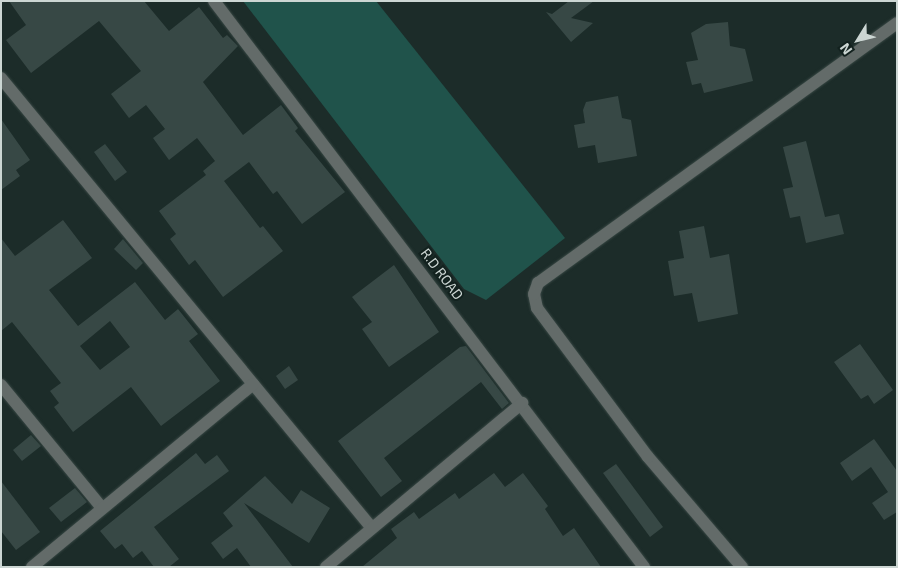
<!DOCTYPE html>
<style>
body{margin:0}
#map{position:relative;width:898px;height:568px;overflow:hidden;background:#1c2c29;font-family:"Exo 2",sans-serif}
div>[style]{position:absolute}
.green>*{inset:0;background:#20534b}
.building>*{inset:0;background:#374845}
.roads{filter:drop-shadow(0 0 1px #384744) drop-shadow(0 0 1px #384744)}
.minor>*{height:12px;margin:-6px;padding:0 6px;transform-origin:6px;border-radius:6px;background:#636b69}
span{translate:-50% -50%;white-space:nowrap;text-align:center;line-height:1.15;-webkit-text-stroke:4px #13221f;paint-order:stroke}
.street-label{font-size:14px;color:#ccd6d3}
.frame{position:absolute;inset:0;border:2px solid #ccd6d3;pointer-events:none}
.north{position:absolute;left:833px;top:15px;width:50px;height:50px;-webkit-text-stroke:4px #13221f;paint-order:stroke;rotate:234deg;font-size:14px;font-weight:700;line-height:20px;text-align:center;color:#ccd6d3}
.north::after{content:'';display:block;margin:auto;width:18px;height:22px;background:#ccd6d3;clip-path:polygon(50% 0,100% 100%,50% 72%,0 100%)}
</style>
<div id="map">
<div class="green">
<div style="clip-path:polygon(243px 1px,376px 1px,565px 238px,486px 300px,464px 289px)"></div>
</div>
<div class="building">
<div style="clip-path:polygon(9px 1px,144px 1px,169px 31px,199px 7px,223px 38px,227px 35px,238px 46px,203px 82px,243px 135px,281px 105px,298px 128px,295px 131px,345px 192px,302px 224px,277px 191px,273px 194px,249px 162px,224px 181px,260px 228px,263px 226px,283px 251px,223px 297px,195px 260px,189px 265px,170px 239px,176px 234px,159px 211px,206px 175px,203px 171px,215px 161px,197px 138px,169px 160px,153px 138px,165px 129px,146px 105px,129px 118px,111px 94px,141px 71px,99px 21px,31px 73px,6px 40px,26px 25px)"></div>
<div style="clip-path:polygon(569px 1px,594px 1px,571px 18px,593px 23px,571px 42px,546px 12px,552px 14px)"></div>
<div style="clip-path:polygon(728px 22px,730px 46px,745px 49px,753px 81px,704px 93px,701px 83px,692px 85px,686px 62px,698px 60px,691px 33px,706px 24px)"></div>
<div style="clip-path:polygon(618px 96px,622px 118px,631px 120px,637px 156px,598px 163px,595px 145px,578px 148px,574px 125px,585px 123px,583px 110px,586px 102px)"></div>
<div style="clip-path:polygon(1px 119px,30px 160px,16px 170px,20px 176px,1px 190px)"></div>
<div style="clip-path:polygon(806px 141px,825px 217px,839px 214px,844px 234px,806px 243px,800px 216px,790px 218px,783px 189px,793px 187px,783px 147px)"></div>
<div style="clip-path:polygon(105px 144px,127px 172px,115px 181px,94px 152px)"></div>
<div style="clip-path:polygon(evenodd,63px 220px,92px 258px,49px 290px,78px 326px,135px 282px,165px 320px,178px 309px,198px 334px,189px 341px,220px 381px,161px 426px,131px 387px,73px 432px,54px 407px,59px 403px,50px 391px,61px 383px,12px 322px,1px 331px,1px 238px,15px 256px,63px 220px,110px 321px,130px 347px,100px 370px,80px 346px,110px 321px)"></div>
<div style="clip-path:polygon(704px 226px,710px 258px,729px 254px,738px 314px,698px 322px,692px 293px,674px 296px,668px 261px,684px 258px,679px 231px)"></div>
<div style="clip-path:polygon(123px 239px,143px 263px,136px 270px,114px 249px)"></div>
<div style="clip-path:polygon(394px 265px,439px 332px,389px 367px,362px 329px,372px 322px,352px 297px)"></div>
<div style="clip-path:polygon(860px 344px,893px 390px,874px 404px,868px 395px,861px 399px,834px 362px)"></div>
<div style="clip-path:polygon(466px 346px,509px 403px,502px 409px,481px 382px,384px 458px,402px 481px,381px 497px,338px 441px,460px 347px)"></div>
<div style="clip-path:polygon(289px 366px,298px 380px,285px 389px,276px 376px)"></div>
<div style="clip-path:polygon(31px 435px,41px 446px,22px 461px,13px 450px)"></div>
<div style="clip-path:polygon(874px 439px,897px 471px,897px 512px,884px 520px,872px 503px,888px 492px,871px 467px,852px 481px,840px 463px)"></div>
<div style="clip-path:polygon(196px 453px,205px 464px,217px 455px,229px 471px,154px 527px,179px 559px,169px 567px,154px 567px,142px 551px,133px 558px,122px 544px,115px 549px,100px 531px)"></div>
<div style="clip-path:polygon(616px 464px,663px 527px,650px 537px,603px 473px)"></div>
<div style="clip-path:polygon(494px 473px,505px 487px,523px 473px,548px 506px,545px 509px,563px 536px,574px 528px,601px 567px,362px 567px,397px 538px,391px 529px,414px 512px,419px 519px,455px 493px,459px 499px)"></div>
<div style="clip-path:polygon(265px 476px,292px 504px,301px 490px,330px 508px,309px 543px,244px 503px,293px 567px,251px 567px,237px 548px,223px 559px,211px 543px,233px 526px,223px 513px)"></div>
<div style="clip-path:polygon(1px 481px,40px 532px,16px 550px,1px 531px)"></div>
<div style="clip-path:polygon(75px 488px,87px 502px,61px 522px,49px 508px)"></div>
</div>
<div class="roads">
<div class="minor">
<div style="left:214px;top:1px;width:711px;rotate:52.78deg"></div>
<div style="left:1px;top:78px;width:582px;rotate:50.51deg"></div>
<div style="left:1px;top:385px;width:159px;rotate:50.6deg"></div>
<div style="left:32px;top:567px;width:287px;rotate:-39.6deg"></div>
<div style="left:326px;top:567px;width:256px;rotate:-39.9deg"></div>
<div style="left:742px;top:567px;width:145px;rotate:-130.5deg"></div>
<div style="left:648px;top:457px;width:186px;rotate:-126.7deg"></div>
<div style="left:537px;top:308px;width:14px;rotate:-102deg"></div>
<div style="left:534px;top:294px;width:12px;rotate:-70deg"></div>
<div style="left:538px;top:283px;width:443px;rotate:-35.9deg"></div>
</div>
</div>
<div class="street-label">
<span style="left:442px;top:274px;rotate:53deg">R.D ROAD</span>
</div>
<div class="frame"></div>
<div class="north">N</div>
</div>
